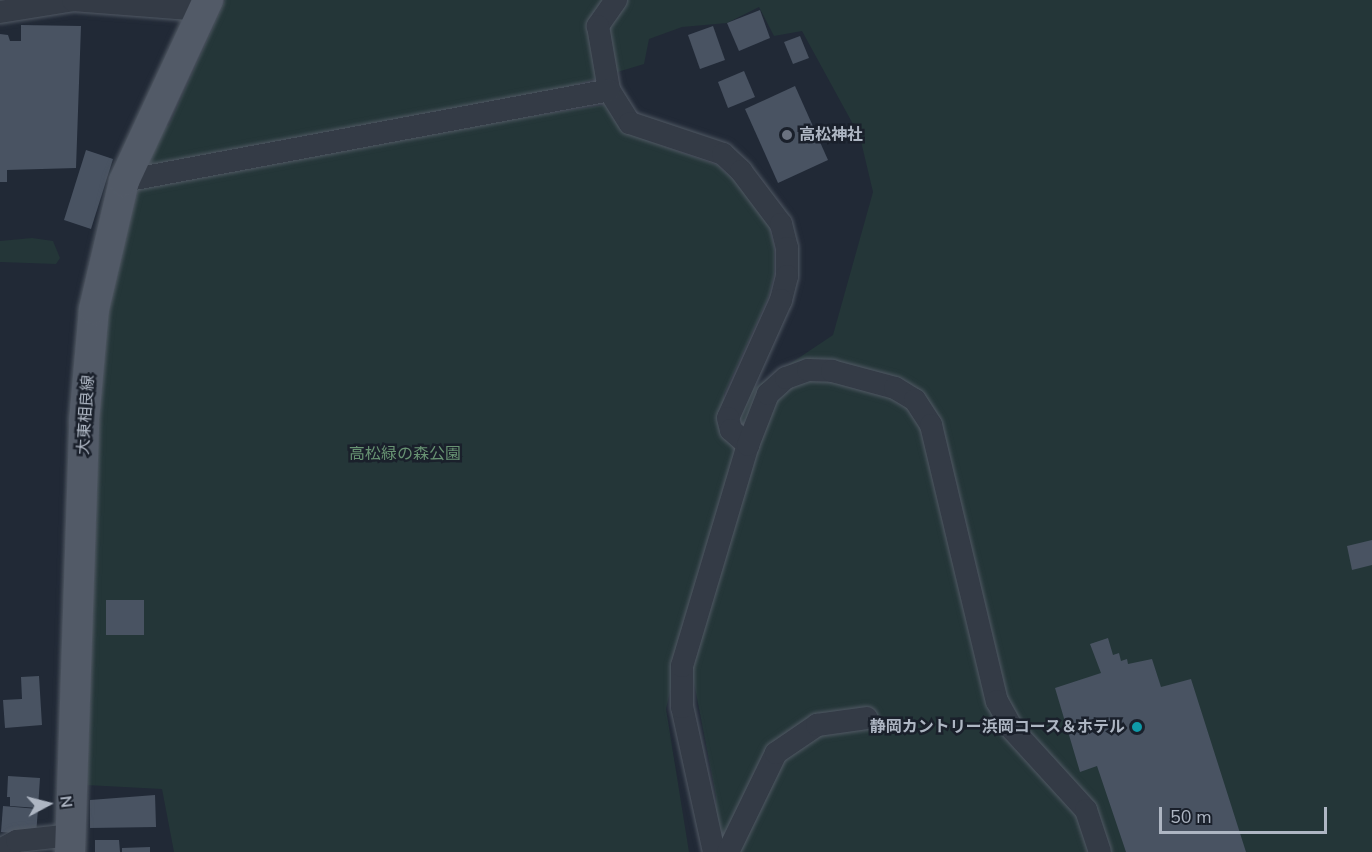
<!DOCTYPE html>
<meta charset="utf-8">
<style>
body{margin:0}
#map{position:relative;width:1372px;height:852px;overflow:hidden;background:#212936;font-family:"Nunito Sans","Noto Sans JP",sans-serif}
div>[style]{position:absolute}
.green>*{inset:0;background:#243638}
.building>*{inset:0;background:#495362}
.roads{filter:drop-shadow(0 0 2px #515964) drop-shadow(0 0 2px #515964)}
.minor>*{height:22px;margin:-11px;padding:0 11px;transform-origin:11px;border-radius:11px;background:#343b46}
.major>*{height:30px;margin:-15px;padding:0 15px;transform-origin:15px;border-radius:15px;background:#525a67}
.dots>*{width:16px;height:16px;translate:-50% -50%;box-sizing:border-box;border:3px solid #1a202b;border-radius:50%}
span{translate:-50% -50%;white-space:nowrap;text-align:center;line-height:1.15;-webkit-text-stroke:5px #1a202b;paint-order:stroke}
.poi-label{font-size:16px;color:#aeb6c3;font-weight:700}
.left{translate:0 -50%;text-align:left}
.right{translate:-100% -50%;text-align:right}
.street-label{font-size:16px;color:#aeb6c3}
.park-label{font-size:16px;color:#679272}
.north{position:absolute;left:18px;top:774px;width:60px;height:60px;-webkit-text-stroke:4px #1a202b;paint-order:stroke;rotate:83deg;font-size:16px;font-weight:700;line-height:24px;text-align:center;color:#aeb6c3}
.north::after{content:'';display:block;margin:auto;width:21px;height:27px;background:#aeb6c3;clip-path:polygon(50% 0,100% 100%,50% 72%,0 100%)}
.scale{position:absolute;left:1159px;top:807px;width:168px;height:27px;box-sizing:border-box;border:3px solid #aeb6c3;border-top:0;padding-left:8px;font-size:18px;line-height:21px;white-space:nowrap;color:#aeb6c3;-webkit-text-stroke:4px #1a202b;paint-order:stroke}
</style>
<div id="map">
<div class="green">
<div style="clip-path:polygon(evenodd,225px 0,1372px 0,1372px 852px,716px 852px,716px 796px,684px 631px,666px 709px,689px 852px,174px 852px,162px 789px,86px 785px,92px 432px,104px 321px,153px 131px,169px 125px,225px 0,759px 7px,774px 36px,802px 31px,860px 137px,873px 192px,833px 335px,724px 408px,724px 394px,768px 298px,774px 275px,774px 246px,768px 222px,736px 182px,717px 165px,623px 132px,605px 105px,250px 159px,551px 92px,644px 64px,649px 39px,682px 27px,727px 23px,759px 7px)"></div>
<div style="clip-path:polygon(32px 238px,53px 241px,60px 258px,56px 264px,0 262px,0 241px)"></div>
</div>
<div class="building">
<div style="clip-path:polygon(760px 10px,770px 38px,739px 51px,727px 23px)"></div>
<div style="clip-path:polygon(21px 25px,81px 26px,76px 168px,7px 170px,7px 182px,0 182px,0 34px,8px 35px,10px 41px,21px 41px)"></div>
<div style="clip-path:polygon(713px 26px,725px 60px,700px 69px,688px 35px)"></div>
<div style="clip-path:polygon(800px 36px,809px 58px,793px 64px,784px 42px)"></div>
<div style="clip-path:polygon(744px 71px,755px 97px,728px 108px,718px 82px)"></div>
<div style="clip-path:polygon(795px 86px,828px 160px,778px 183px,745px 109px)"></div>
<div style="clip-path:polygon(86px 150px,113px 159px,91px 229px,64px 220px)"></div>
<div style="clip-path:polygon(1372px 540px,1372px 565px,1352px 570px,1347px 546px)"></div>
<div style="clip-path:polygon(106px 600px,144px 600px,144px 635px,106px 635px)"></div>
<div style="clip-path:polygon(1108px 638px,1113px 655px,1119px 653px,1121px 661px,1127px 659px,1128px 664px,1152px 659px,1161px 687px,1191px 679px,1246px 852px,1126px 852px,1097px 766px,1080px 772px,1055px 688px,1101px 673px,1090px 644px)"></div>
<div style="clip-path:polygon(39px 676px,42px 725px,5px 728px,3px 700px,22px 699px,21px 677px)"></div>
<div style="clip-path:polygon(8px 776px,40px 778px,38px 808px,10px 806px,10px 797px,7px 797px)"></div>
<div style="clip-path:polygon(155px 795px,156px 827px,90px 828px,90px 800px)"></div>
<div style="clip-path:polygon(3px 806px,38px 809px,36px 835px,1px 832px)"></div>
<div style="clip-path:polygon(95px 840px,119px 840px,120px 852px,95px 852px)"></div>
<div style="clip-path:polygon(150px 847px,150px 852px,122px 852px,122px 848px)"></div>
</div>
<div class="roads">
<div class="minor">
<div style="left:616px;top:0;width:32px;rotate:125deg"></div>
<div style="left:598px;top:26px;width:65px;rotate:80.2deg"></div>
<div style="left:609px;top:90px;width:39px;rotate:58deg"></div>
<div style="left:630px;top:123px;width:98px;rotate:18.4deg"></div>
<div style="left:723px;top:154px;width:25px;rotate:43deg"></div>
<div style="left:741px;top:171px;width:66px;rotate:53deg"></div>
<div style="left:781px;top:224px;width:25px;rotate:76deg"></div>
<div style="left:787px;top:248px;width:28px;rotate:90deg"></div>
<div style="left:787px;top:276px;width:25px;rotate:104deg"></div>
<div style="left:781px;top:300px;width:129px;rotate:114.2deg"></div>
<div style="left:728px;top:418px;width:12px;rotate:76deg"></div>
<div style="left:731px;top:430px;width:23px;rotate:41deg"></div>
<div style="left:0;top:12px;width:74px;rotate:-9.3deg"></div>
<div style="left:73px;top:0;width:130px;rotate:4.4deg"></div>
<div style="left:124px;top:181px;width:493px;rotate:-10.6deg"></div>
<div style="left:0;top:850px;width:19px;rotate:-28deg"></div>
<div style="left:17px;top:841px;width:54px;rotate:-6.3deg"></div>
<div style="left:714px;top:852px;width:148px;rotate:-102.4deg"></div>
<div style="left:682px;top:707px;width:41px;rotate:-90deg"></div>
<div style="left:682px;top:666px;width:231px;rotate:-73.4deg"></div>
<div style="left:748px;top:445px;width:55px;rotate:-68.6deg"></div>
<div style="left:768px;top:394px;width:24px;rotate:-42deg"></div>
<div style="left:786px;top:378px;width:23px;rotate:-20deg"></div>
<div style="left:808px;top:370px;width:24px;rotate:2deg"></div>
<div style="left:832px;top:371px;width:65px;rotate:15.1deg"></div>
<div style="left:895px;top:388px;width:23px;rotate:31deg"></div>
<div style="left:915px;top:400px;width:30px;rotate:57deg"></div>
<div style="left:931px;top:425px;width:284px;rotate:76.6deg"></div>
<div style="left:997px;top:701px;width:33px;rotate:61deg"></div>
<div style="left:1013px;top:730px;width:108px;rotate:47.6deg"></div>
<div style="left:1086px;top:810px;width:44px;rotate:71.6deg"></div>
<div style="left:728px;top:852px;width:110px;rotate:-64.1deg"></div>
<div style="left:776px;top:753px;width:50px;rotate:-34.3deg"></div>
<div style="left:817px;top:725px;width:50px;rotate:-8deg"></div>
</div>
<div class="major">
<div style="left:70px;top:852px;width:431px;rotate:-88.1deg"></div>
<div style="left:84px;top:421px;width:112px;rotate:-84.9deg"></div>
<div style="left:94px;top:309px;width:131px;rotate:-76.8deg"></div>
<div style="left:124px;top:181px;width:200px;rotate:-65.1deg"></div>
</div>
</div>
<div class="dots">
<div style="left:787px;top:135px;background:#6b7280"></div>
<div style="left:1137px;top:727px;background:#0f9aa8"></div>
</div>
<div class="poi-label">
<span class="left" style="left:799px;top:135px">高松神社</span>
<span class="right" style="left:1125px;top:727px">静岡カントリー浜岡コース＆ホテル</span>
</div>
<div class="street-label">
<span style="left:86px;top:415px;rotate:-86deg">大東相良線</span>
</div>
<div class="park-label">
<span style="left:405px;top:454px">高松緑の森公園</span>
</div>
<div class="north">N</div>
<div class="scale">50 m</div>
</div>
